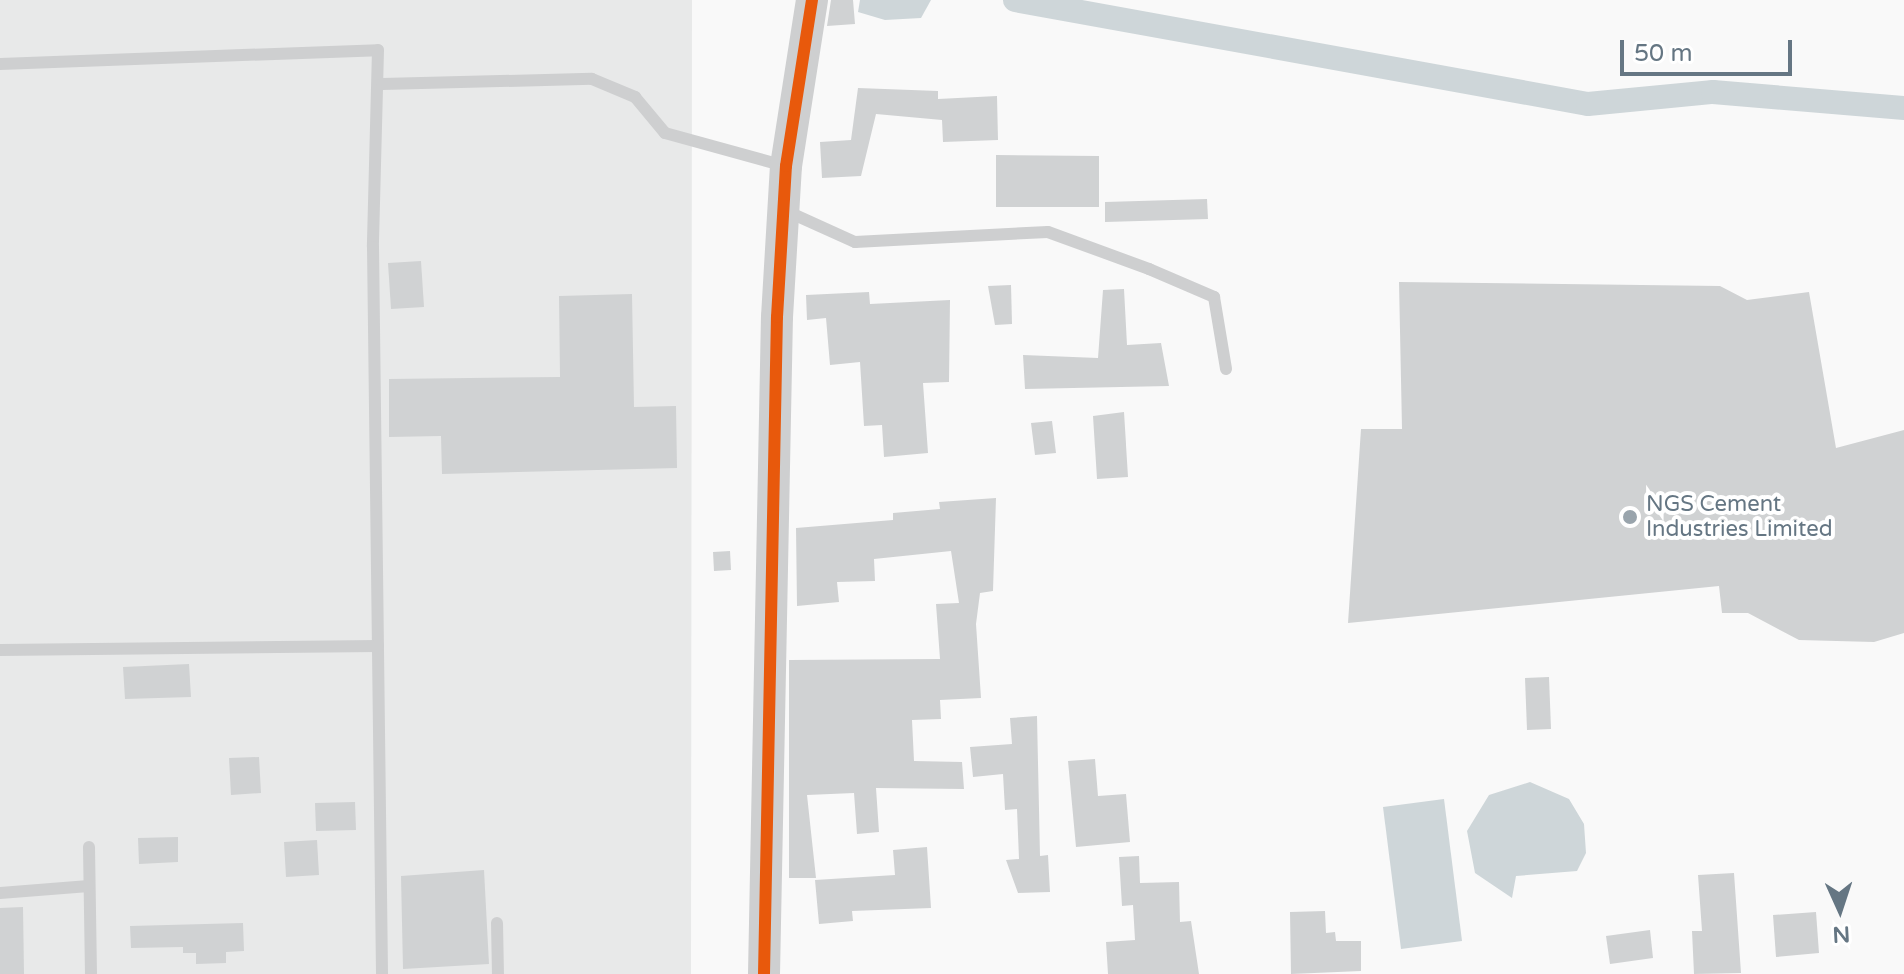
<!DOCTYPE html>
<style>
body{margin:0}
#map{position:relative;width:1904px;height:974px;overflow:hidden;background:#f9f9f9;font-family:"Varela Round",sans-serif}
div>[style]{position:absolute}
.built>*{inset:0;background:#e8e9e9}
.water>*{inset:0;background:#ced6d9}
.canal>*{height:24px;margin:-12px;padding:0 12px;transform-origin:12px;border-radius:12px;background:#ced6d9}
.building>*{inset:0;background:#d0d2d3}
.service>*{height:12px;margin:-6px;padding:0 6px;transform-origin:6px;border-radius:6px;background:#cecfd0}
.tertiary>*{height:32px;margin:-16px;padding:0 16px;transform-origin:16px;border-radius:16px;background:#cecfd0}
.cycleway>*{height:12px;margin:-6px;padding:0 6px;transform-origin:6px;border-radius:6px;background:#e8590c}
.dots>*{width:22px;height:22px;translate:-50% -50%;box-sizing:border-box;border:4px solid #fff;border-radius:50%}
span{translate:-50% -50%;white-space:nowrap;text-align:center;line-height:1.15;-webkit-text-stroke:8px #fff;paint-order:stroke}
.poi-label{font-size:22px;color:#657683}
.left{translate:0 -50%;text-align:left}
.north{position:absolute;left:1800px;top:870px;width:80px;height:80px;-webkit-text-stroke:6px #fff;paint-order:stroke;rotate:177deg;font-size:22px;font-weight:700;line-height:32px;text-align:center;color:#657683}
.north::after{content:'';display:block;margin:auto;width:28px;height:36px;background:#657683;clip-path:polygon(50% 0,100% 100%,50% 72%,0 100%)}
.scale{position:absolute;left:1620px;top:40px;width:172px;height:36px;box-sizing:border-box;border:4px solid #657683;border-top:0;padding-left:10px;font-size:24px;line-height:28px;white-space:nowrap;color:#657683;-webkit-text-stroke:6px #fff;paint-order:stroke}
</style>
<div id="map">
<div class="built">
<div style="clip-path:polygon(0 0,692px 0,691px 974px,0 974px)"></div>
</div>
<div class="water">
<div style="clip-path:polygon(860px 0,931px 0,921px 18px,885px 20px,858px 12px)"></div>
<div style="clip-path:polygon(1530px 782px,1569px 799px,1584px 824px,1586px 853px,1577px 871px,1516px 876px,1512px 898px,1475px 873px,1467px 831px,1489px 795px)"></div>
<div style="clip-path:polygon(1444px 799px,1462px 941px,1401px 949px,1383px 807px)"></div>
</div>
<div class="canal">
<div style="left:1015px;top:0;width:582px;rotate:10.29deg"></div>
<div style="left:1588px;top:104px;width:126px;rotate:-5.5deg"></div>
<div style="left:1713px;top:92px;width:192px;rotate:4.8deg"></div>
</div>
<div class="building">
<div style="clip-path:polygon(831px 0,853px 0,855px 24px,827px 26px)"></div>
<div style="clip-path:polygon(858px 88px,938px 91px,938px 99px,997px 96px,998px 140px,943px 142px,942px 120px,876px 114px,861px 176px,822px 178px,820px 142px,851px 140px)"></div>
<div style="clip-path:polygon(996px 155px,1099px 156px,1099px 207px,996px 207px)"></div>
<div style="clip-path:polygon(1207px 199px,1208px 219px,1105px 222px,1105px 202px)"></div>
<div style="clip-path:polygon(421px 261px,424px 307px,391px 309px,388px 263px)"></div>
<div style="clip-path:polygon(1399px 282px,1720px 286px,1747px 300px,1809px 292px,1836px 448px,1904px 430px,1904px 633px,1874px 642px,1799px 640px,1748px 613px,1722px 613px,1719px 586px,1348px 623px,1361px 429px,1402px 429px)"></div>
<div style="clip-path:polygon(1011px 285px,1012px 324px,995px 325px,988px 286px)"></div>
<div style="clip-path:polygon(1124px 289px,1127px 345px,1161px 343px,1169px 386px,1025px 389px,1023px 355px,1098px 358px,1103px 290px)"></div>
<div style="clip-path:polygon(869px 292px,870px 304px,950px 300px,949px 382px,923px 383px,928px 453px,884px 457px,882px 425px,864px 426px,860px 362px,830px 365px,826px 318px,807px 320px,806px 295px)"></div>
<div style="clip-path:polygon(632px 294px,634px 407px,676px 406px,677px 468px,442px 474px,441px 436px,389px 437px,389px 379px,560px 377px,559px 296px)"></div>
<div style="clip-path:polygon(1124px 412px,1128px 477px,1097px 479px,1093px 416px)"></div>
<div style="clip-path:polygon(1052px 421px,1056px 453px,1035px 455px,1031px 423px)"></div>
<div style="clip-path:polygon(996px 498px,993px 591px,980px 593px,976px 624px,981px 698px,940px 700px,941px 719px,912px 720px,914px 761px,962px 762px,964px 789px,876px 788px,879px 832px,857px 834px,854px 793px,807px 795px,816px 878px,789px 878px,789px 660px,940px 659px,936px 604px,959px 603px,951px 551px,874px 559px,875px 581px,837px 582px,839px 602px,797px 606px,796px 528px,893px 520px,893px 513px,940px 509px,939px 502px)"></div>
<div style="clip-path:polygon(730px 551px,731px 570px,714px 571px,713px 552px)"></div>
<div style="clip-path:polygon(189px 664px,191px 697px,125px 699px,123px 667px)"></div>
<div style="clip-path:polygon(1549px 677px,1551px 729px,1527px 730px,1525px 678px)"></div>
<div style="clip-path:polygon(1037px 716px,1040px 856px,1048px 855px,1050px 892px,1018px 893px,1006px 860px,1019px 859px,1017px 809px,1005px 810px,1003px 774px,973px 777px,970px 747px,1012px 744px,1010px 718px)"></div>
<div style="clip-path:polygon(259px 757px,261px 793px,231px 795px,229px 758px)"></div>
<div style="clip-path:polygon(1095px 759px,1098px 796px,1126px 794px,1130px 842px,1076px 847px,1068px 761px)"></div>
<div style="clip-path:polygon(355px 802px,356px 830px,316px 831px,315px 803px)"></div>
<div style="clip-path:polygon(178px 837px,178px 862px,139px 864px,138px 838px)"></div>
<div style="clip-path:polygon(317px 840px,319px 875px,286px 877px,284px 842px)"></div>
<div style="clip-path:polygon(927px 847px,931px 908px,852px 911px,853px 921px,819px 924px,815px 880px,895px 875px,893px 850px)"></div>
<div style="clip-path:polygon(1139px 856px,1140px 883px,1179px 882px,1180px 922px,1191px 921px,1199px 974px,1108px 974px,1106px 942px,1135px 940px,1133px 905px,1122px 906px,1119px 857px)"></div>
<div style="clip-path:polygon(484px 870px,489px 964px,403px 969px,401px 876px)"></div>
<div style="clip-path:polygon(1734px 873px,1741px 973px,1694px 974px,1692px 931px,1702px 931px,1698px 875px)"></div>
<div style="clip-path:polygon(23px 907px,24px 974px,0 974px,0 908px)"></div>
<div style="clip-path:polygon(1325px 911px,1326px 933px,1335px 932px,1336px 941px,1361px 941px,1361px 971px,1291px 974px,1290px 912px)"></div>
<div style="clip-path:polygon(1816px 912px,1819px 953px,1776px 957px,1773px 915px)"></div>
<div style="clip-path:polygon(243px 923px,244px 951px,226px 952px,226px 963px,196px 964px,196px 953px,183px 953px,183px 947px,131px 948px,130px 926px)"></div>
<div style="clip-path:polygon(1650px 930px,1653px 958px,1610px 964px,1606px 936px)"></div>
</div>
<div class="service">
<div style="left:0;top:64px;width:378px;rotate:-2.1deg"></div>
<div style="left:378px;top:50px;width:197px;rotate:91.5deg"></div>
<div style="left:373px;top:247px;width:727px;rotate:89.29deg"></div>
<div style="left:382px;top:84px;width:210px;rotate:-1.4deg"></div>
<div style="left:592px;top:79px;width:47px;rotate:22.7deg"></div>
<div style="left:635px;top:97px;width:47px;rotate:50.2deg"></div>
<div style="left:665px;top:133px;width:124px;rotate:15.4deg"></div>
<div style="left:784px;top:210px;width:78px;rotate:24.3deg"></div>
<div style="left:855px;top:242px;width:193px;rotate:-3deg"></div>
<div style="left:1048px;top:232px;width:108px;rotate:20.1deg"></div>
<div style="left:1149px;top:269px;width:71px;rotate:23.3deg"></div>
<div style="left:1214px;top:297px;width:73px;rotate:80.5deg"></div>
<div style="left:0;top:650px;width:378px;rotate:-0.6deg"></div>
<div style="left:89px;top:847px;width:127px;rotate:89.1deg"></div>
<div style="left:0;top:893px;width:89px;rotate:-4.5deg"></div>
<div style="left:497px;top:923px;width:51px;rotate:88.9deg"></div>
</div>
<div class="tertiary">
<div style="left:764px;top:974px;width:657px;rotate:-88.87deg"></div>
<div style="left:777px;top:317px;width:151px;rotate:-86.6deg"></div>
<div style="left:786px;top:166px;width:168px;rotate:-81.1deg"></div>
</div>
<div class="cycleway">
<div style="left:764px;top:974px;width:657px;rotate:-88.87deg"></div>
<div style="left:777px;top:317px;width:151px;rotate:-86.6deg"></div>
<div style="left:786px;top:166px;width:168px;rotate:-81.1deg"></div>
</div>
<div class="dots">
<div style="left:1630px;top:517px;background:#99a4ac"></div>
</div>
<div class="poi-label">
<span class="left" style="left:1646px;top:517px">NGS Cement<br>Industries Limited</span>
</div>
<div class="north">N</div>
<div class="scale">50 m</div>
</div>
